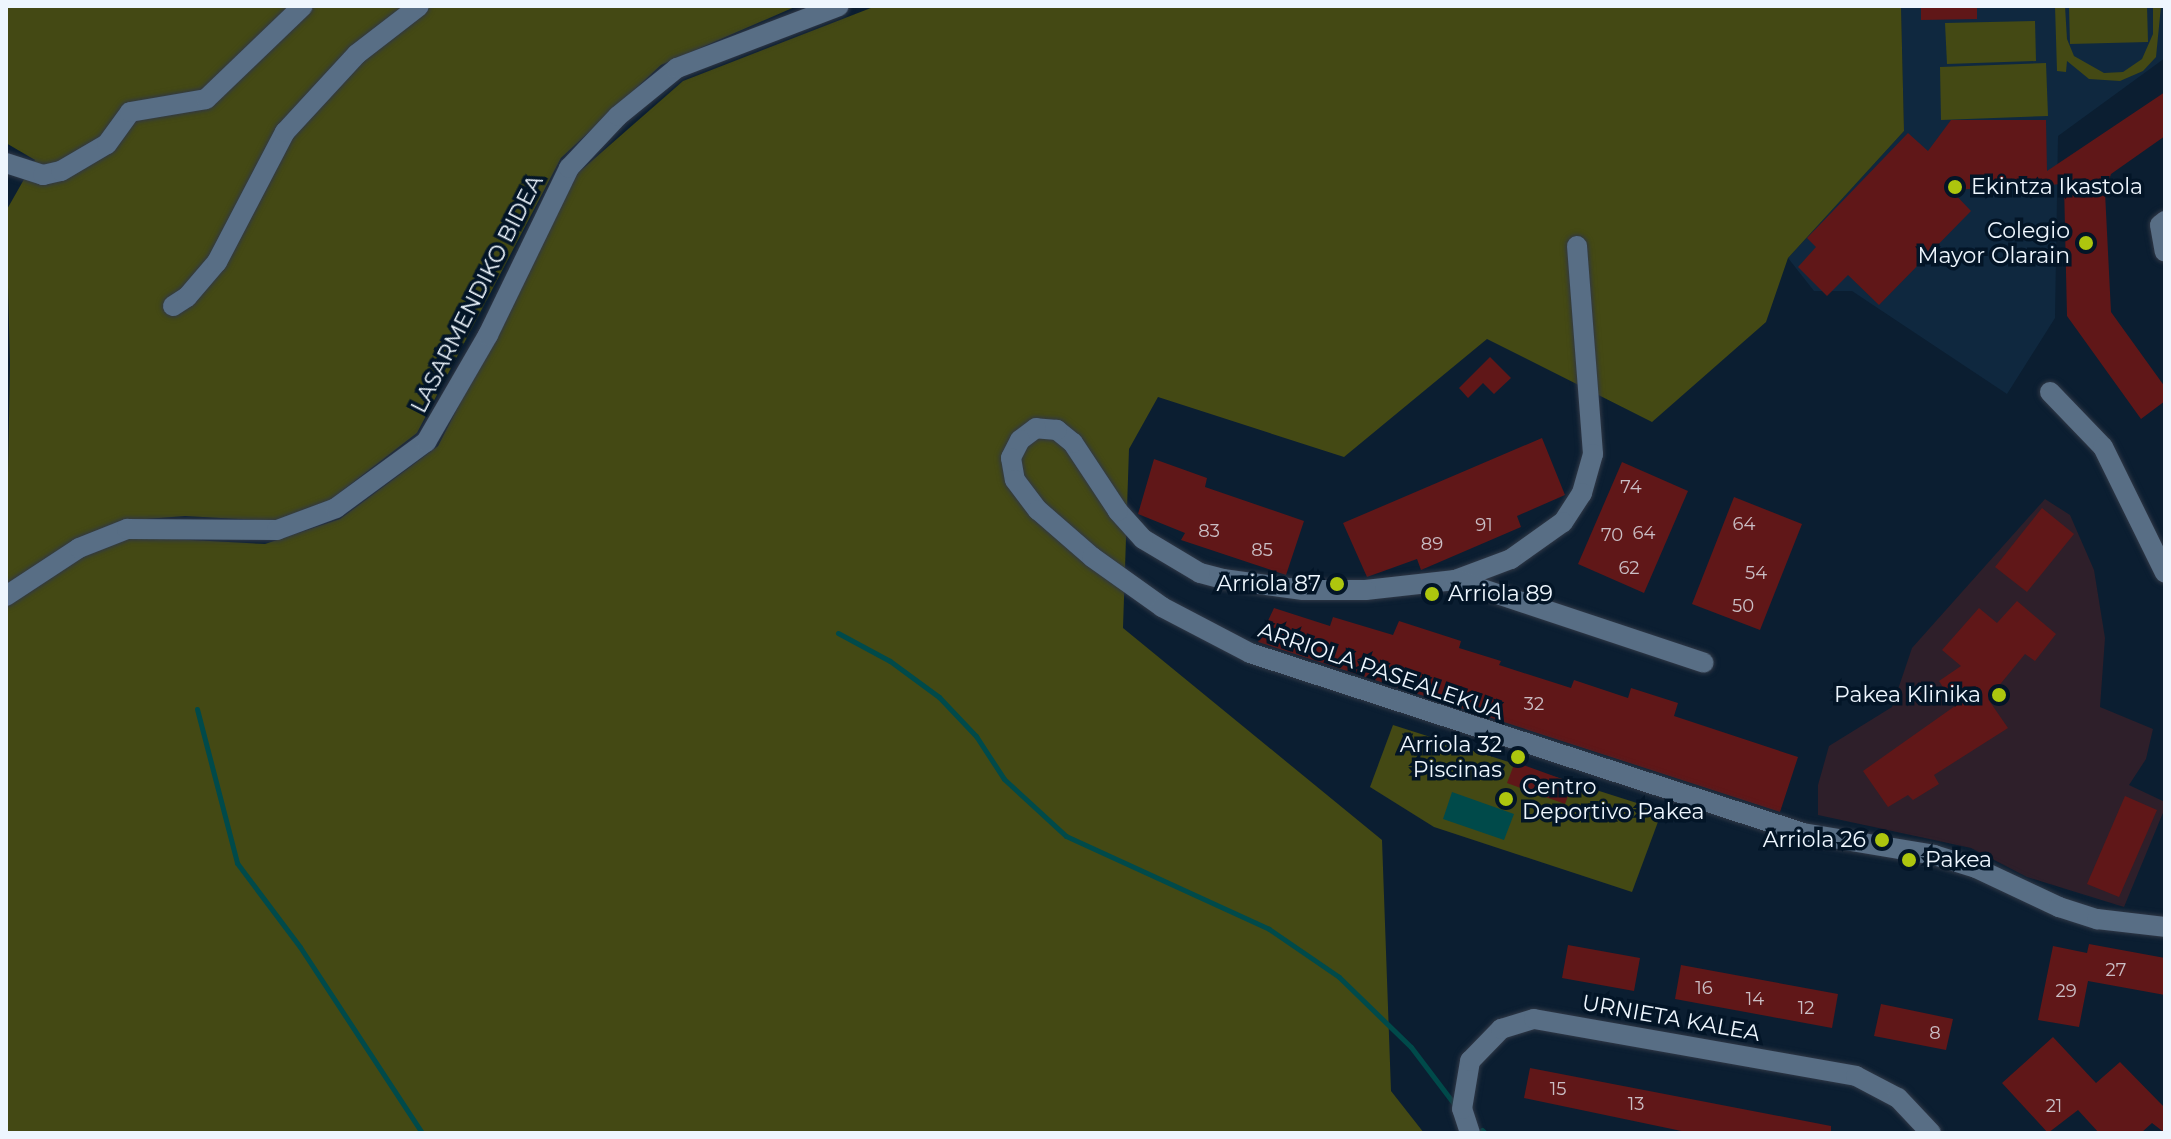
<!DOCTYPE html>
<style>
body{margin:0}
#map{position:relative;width:2171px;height:1139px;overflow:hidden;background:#0b1e31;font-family:Montserrat,sans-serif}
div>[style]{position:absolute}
.built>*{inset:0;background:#0f283f}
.medical>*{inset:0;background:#2e1f2a}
.green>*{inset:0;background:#444914}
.water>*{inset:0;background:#004a4a}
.stream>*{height:5px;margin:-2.5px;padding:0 2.5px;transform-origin:2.5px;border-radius:2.5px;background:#004a4a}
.building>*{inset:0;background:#601718}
.roads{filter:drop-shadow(0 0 2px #303846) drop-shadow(0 0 2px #303846)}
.minor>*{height:20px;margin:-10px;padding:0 10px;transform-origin:10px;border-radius:10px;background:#586e85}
.dots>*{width:22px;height:22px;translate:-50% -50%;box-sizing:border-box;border:4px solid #031527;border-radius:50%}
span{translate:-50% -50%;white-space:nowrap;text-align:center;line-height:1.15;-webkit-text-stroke:7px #031527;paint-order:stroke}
.number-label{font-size:18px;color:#cabec4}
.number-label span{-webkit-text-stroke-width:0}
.poi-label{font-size:22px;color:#eef6fe}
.left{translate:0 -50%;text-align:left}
.right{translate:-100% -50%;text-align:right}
.street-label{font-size:22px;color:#eef6fe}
.frame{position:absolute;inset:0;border:8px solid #eef6fe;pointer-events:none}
</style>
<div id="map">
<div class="built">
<div style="clip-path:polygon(1901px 6px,2165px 6px,2165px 58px,2058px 136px,2055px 318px,2007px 394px,1852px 291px,1814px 291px,1788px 258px,1904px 131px)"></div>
</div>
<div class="medical">
<div style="clip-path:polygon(2045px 499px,2070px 515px,2094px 570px,2105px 638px,2100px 707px,2153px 729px,2146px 759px,2129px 785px,2165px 802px,2165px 808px,2124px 907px,2027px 877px,1971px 848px,1818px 815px,1818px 785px,1829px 746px,1892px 707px,1912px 648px)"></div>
</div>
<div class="green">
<div style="clip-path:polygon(6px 6px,797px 6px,661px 65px,561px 158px,417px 433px,325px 504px,273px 521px,185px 516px,120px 521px,6px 584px,10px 363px,6px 211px,35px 160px,6px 143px)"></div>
<div style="clip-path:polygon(876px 6px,1901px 6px,1904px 131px,1788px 258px,1766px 322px,1652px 422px,1487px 339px,1344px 457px,1158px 397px,1129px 449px,1123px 628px,1382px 840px,1391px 1091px,1424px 1133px,6px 1133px,6px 605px,77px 557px,109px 543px,136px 537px,265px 544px,340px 519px,438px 446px,578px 173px,683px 81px)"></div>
<div style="clip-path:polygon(2055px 6px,2065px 6px,2067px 39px,2074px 56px,2104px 73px,2123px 72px,2142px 59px,2153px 34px,2153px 6px,2161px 6px,2156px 57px,2143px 71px,2120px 81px,2089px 79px,2067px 61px,2066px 72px,2057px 71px)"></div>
<div style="clip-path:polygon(2069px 6px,2147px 6px,2148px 42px,2070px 44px)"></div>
<div style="clip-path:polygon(2035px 21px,2036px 61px,1947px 64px,1945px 23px)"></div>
<div style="clip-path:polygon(2046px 63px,2048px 116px,1941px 120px,1940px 67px)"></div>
<div style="clip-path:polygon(1393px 725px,1662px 811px,1632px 892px,1434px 827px,1370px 787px)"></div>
</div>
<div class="water">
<div style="clip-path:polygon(1452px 792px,1514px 814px,1504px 840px,1443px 819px)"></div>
</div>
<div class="stream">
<div style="left:838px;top:633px;width:59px;rotate:28.3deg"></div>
<div style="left:890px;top:661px;width:61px;rotate:36.3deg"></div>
<div style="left:939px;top:697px;width:54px;rotate:46.5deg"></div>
<div style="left:976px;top:736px;width:51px;rotate:56.9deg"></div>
<div style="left:1004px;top:779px;width:84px;rotate:42.6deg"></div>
<div style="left:1066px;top:836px;width:223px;rotate:24.6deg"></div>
<div style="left:1269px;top:929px;width:85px;rotate:34.4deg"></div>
<div style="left:1339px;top:977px;width:100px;rotate:44.2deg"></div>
<div style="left:1411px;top:1047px;width:73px;rotate:52.8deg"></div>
<div style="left:197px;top:709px;width:159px;rotate:75.4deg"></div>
<div style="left:237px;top:863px;width:105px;rotate:53.1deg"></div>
<div style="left:300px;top:947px;width:222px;rotate:56.7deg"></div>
<div style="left:1482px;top:1130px;width:4px;rotate:45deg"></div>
</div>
<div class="building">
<div style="clip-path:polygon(1921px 6px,1977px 6px,1977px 19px,1921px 20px)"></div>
<div style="clip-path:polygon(2165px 92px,2165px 136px,2111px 174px,2105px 192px,2111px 312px,2165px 387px,2165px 401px,2141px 419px,2067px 316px,2064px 184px,1951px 190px,1971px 211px,1879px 305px,1848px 275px,1827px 296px,1798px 267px,1816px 247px,1807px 238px,1908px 133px,1928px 151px,1951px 120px,2046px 120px,2047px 171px)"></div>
<div style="clip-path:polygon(1490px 357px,1511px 378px,1494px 394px,1483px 383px,1468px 398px,1459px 388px)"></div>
<div style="clip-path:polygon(1542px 438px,1565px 495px,1517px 516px,1521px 527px,1421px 570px,1417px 559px,1367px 577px,1343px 523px)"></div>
<div style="clip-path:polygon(1154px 459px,1207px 478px,1205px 487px,1304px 521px,1286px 575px,1181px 540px,1185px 533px,1138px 514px)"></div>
<div style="clip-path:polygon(1622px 462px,1688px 491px,1644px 593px,1578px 564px)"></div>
<div style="clip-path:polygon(1734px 497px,1802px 524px,1760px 630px,1692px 604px)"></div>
<div style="clip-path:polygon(2042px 508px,2074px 534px,2027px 592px,1995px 567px)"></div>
<div style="clip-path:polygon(2017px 601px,2056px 634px,2035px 661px,2025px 654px,1988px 699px,2008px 728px,1934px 775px,1939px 784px,1913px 800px,1908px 795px,1888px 807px,1863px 771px,1955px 706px,1939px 681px,1961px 666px,1942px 650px,1979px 608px,1997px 623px)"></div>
<div style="clip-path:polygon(1274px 608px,1330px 626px,1333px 617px,1393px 635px,1399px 621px,1461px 641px,1459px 648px,1501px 661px,1499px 665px,1571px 688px,1574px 680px,1628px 698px,1631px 688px,1678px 703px,1674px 716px,1798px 757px,1780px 812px,1258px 642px)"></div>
<div style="clip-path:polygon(1515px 762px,1573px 783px,1565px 804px,1507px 783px)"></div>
<div style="clip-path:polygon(2125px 796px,2157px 810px,2119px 897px,2087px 884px)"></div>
<div style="clip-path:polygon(2089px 944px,2165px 958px,2165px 995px,2088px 981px,2079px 1027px,2038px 1020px,2053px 946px,2087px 953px)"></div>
<div style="clip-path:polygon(1568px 945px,1640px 958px,1634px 991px,1562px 978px)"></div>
<div style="clip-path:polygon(1681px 965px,1838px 994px,1832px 1028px,1675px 999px)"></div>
<div style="clip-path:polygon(1881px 1004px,1953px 1019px,1946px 1050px,1874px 1036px)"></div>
<div style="clip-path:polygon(2053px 1037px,2096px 1083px,2120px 1062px,2165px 1108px,2165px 1133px,2152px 1123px,2141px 1133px,2099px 1133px,2078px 1110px,2048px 1133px,2002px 1083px)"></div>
<div style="clip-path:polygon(1530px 1068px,1831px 1126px,1831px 1133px,1691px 1133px,1524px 1098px)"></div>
</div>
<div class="roads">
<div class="minor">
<div style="left:6px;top:163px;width:39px;rotate:18deg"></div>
<div style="left:43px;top:175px;width:18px;rotate:-13deg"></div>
<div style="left:61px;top:171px;width:53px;rotate:-30.4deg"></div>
<div style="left:107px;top:144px;width:39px;rotate:-54deg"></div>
<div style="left:130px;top:112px;width:77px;rotate:-9.7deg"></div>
<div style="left:206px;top:99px;width:134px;rotate:-43.8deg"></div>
<div style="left:2165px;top:221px;width:6px;rotate:141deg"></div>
<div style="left:2160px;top:225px;width:27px;rotate:80deg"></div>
<div style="left:1577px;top:246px;width:209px;rotate:85.6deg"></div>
<div style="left:1593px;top:454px;width:41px;rotate:105.8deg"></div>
<div style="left:1582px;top:493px;width:35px;rotate:123deg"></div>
<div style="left:1563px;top:522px;width:64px;rotate:144.6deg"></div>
<div style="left:1511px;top:559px;width:60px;rotate:159.4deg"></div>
<div style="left:1455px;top:580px;width:90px;rotate:173.6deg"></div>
<div style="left:1366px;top:590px;width:63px;rotate:180deg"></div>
<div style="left:1303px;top:590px;width:81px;rotate:-172.2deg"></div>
<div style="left:1223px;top:579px;width:24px;rotate:-165deg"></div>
<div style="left:1200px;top:573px;width:66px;rotate:-149.2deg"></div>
<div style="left:1143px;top:539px;width:38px;rotate:-132deg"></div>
<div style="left:1118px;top:511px;width:82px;rotate:-123.5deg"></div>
<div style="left:1073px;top:443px;width:21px;rotate:-141deg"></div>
<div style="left:1057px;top:430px;width:21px;rotate:-175deg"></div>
<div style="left:1036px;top:428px;width:20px;rotate:143deg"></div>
<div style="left:1020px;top:440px;width:20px;rotate:117deg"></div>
<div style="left:1011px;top:458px;width:22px;rotate:80deg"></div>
<div style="left:1015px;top:480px;width:38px;rotate:53deg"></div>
<div style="left:1038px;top:510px;width:72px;rotate:41deg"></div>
<div style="left:1092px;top:557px;width:86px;rotate:35.5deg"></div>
<div style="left:1162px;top:607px;width:99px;rotate:27.6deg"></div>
<div style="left:1250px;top:653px;width:582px;rotate:18.03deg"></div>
<div style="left:1803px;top:833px;width:133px;rotate:9.5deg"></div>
<div style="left:1934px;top:855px;width:44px;rotate:17.2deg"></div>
<div style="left:1976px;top:868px;width:92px;rotate:25.2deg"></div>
<div style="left:2059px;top:907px;width:40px;rotate:18deg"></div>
<div style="left:2097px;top:919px;width:68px;rotate:6.7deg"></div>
<div style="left:173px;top:306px;width:17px;rotate:-33deg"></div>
<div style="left:187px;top:297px;width:46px;rotate:-49.4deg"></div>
<div style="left:217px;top:262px;width:147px;rotate:-62.4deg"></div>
<div style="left:285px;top:132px;width:106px;rotate:-47.3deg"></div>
<div style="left:357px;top:54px;width:78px;rotate:-37.7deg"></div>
<div style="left:2050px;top:392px;width:76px;rotate:46.1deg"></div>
<div style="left:2103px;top:447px;width:140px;rotate:63.8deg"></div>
<div style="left:1455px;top:580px;width:262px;rotate:18.4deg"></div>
<div style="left:6px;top:596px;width:87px;rotate:-33.3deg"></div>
<div style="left:79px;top:548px;width:52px;rotate:-21.6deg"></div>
<div style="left:127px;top:529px;width:150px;rotate:0.4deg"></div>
<div style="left:277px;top:530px;width:63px;rotate:-20.4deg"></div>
<div style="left:336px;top:508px;width:112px;rotate:-36.3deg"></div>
<div style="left:426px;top:442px;width:124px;rotate:-59.9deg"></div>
<div style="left:488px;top:335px;width:186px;rotate:-64.1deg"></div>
<div style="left:569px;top:168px;width:71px;rotate:-46.7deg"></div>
<div style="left:618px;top:116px;width:76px;rotate:-39.1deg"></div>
<div style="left:677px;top:68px;width:173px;rotate:-20.9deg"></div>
<div style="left:1470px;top:1133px;width:25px;rotate:-108deg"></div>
<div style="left:1462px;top:1109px;width:49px;rotate:-80.5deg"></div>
<div style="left:1470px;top:1061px;width:45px;rotate:-45.9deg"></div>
<div style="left:1501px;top:1029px;width:34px;rotate:-17deg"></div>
<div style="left:1534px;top:1019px;width:327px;rotate:10deg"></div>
<div style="left:1856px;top:1076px;width:47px;rotate:27.6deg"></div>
<div style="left:1898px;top:1098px;width:48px;rotate:46.7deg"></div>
</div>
</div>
<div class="dots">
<div style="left:1955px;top:187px;background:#adc60e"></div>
<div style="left:2086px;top:243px;background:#adc60e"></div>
<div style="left:1337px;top:584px;background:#adc60e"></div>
<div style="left:1432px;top:594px;background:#adc60e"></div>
<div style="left:1999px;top:695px;background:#adc60e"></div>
<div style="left:1518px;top:757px;background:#adc60e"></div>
<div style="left:1506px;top:799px;background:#adc60e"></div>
<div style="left:1882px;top:840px;background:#adc60e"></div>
<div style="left:1909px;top:860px;background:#adc60e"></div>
</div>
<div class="number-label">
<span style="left:1631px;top:487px">74</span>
<span style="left:1744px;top:524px">64</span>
<span style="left:1484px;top:525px">91</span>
<span style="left:1209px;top:531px">83</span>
<span style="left:1644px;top:533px">64</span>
<span style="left:1612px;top:535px">70</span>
<span style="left:1432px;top:544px">89</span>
<span style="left:1262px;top:550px">85</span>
<span style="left:1629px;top:568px">62</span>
<span style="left:1756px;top:573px">54</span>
<span style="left:1743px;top:606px">50</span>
<span style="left:1534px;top:704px">32</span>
<span style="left:2116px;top:970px">27</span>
<span style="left:1704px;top:988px">16</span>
<span style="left:2066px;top:991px">29</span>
<span style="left:1755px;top:999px">14</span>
<span style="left:1806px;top:1008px">12</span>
<span style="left:1935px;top:1033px">8</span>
<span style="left:1558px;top:1089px">15</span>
<span style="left:1636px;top:1104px">13</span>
<span style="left:2054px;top:1106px">21</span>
</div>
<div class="poi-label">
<span class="left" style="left:1971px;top:187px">Ekintza Ikastola</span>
<span class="right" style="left:2070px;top:243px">Colegio<br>Mayor Olarain</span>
<span class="right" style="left:1321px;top:584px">Arriola 87</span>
<span class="left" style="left:1448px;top:594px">Arriola 89</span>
<span class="right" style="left:1981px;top:695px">Pakea Klinika</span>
<span class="right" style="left:1502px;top:757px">Arriola 32<br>Piscinas</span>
<span class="left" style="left:1522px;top:799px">Centro<br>Deportivo Pakea</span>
<span class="right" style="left:1866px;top:840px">Arriola 26</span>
<span class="left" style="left:1925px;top:860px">Pakea</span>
</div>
<div class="street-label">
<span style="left:477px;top:294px;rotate:-63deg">LASARMENDIKO BIDEA</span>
<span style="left:1381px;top:671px;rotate:19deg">ARRIOLA PASEALEKUA</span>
<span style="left:1671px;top:1018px;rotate:10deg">URNIETA KALEA</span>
</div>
<div class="frame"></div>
</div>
